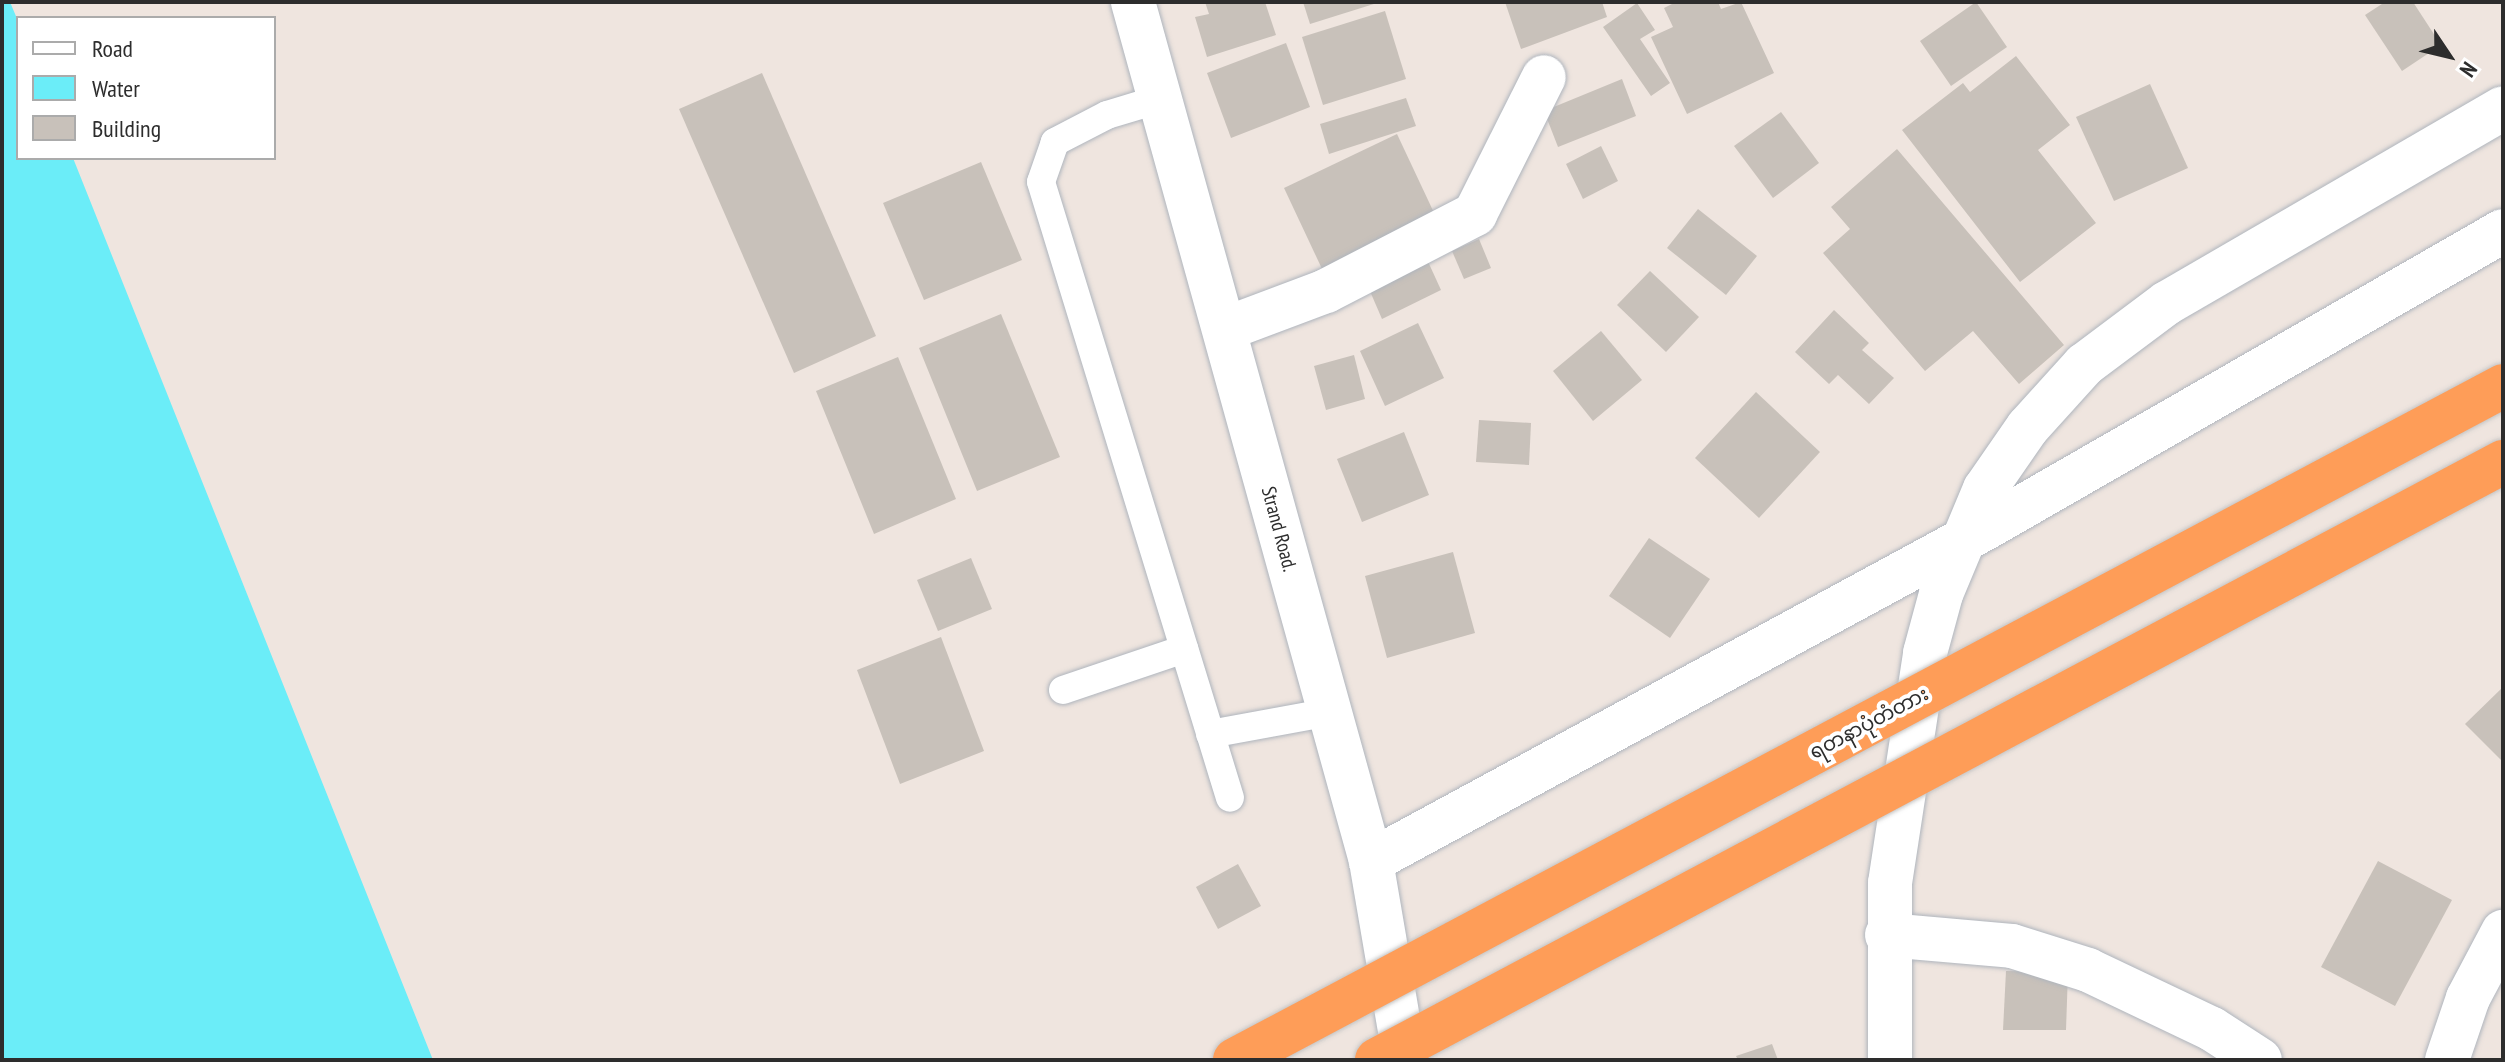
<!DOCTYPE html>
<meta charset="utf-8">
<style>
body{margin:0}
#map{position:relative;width:2505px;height:1062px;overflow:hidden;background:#efe5df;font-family:"PT Sans Narrow","Noto Sans Myanmar",sans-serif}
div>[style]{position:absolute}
.water>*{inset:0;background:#6bedf8}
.building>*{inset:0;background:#c8c1ba}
.roads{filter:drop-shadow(0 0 2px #afb5bd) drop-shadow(0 0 2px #afb5bd)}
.service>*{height:28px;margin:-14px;padding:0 14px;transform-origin:14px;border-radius:14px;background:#fff}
.minor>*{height:44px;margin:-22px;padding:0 22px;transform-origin:22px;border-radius:22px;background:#fff}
.bridges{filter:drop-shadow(0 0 2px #c4c4c4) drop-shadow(0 0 2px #c4c4c4)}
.trunk-bridge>*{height:44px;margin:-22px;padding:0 22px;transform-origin:22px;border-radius:22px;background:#fe9d58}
span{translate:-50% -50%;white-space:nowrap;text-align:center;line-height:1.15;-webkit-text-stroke:8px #fff;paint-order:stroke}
.street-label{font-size:20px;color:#2d2d2d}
.frame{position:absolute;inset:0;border:4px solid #2d2d2d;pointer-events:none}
.legend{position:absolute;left:16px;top:16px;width:260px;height:144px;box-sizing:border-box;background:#fff;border:2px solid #ababab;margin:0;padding:10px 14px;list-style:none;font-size:24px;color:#2d2d2d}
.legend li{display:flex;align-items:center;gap:16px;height:40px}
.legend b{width:40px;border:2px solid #ababab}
.north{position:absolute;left:2409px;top:16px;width:80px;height:80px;-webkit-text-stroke:6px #fff;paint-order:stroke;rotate:125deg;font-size:22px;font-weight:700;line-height:32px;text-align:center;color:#2d2d2d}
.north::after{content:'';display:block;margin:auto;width:28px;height:36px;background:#2d2d2d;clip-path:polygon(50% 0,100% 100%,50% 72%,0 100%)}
</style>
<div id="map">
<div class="water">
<div style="clip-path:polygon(2px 2px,10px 2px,18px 21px,18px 158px,73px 158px,433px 1060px,2px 1060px)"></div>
</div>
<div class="building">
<div style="clip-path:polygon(1205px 2px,1265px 2px,1276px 35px,1207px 57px,1195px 17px,1209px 14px)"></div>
<div style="clip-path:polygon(1303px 2px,1377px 2px,1377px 3px,1310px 24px)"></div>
<div style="clip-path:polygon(1505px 2px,1602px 2px,1607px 17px,1521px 49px)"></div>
<div style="clip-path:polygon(1676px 2px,1718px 2px,1721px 9px,1741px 2px,1774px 73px,1687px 114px,1651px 37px,1673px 27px,1664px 8px)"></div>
<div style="clip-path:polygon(1976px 2px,2007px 47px,1951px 86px,1920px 41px)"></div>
<div style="clip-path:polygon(2385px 2px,2413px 2px,2441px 45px,2402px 71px,2365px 15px)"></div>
<div style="clip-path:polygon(1637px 3px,1655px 30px,1640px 39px,1670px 83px,1651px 96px,1603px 27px)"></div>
<div style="clip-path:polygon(1385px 11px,1406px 79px,1323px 105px,1302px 37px)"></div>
<div style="clip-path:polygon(1286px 43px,1310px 107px,1231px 138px,1207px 73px)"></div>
<div style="clip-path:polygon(2016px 56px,2070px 125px,2038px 150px,2096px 223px,2020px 282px,1902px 130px,1963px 83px,1970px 92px)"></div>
<div style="clip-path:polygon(762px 73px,876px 336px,794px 373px,679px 109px)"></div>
<div style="clip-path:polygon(1622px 79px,1636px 116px,1558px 147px,1544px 111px)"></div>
<div style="clip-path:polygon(2150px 84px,2188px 168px,2114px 201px,2076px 117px)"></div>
<div style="clip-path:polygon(1406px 98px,1416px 126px,1329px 154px,1320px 124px)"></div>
<div style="clip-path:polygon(1781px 112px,1819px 163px,1773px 198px,1734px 146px)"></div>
<div style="clip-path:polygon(1397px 134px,1436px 217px,1323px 271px,1284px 188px)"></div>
<div style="clip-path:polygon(1601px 146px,1618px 181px,1583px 199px,1566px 164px)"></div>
<div style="clip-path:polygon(1897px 149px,2064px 345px,2019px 384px,1973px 331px,1925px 371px,1823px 253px,1850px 229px,1831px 207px)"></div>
<div style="clip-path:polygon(981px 162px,1022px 260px,924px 300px,883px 203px)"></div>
<div style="clip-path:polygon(1698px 209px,1757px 256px,1726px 295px,1667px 248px)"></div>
<div style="clip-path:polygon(1479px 239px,1491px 268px,1464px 279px,1452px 251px)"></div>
<div style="clip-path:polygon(1425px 255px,1441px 290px,1382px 319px,1366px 282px)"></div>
<div style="clip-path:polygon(1650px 271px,1699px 317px,1666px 352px,1617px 305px)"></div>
<div style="clip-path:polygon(1834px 310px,1869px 343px,1862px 350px,1894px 378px,1869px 404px,1838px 375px,1829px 384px,1795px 352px)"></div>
<div style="clip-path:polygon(1001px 314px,1060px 457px,977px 491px,919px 348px)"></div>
<div style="clip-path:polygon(1418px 323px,1444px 378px,1385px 406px,1360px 351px)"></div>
<div style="clip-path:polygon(1601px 331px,1642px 380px,1593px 421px,1553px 371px)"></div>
<div style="clip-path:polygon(1354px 355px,1365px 399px,1326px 410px,1314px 366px)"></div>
<div style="clip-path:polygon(898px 357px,956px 499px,874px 534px,816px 391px)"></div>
<div style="clip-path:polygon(1756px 392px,1820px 452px,1759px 518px,1695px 458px)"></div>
<div style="clip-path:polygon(1479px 420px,1531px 423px,1529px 465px,1476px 462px)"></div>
<div style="clip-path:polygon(1404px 432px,1429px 495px,1362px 522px,1337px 459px)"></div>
<div style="clip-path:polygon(1649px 538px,1710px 579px,1670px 638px,1609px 596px)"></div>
<div style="clip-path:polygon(1453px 552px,1475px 633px,1387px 658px,1365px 576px)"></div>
<div style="clip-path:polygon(971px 558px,992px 609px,938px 631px,917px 580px)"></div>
<div style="clip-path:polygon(941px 637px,984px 751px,900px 784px,857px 670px)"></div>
<div style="clip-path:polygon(2503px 687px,2503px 762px,2465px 724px)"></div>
<div style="clip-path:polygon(2378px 861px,2452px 900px,2395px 1006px,2321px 967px)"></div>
<div style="clip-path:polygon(1238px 864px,1261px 906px,1218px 929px,1196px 887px)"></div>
<div style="clip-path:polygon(2006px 971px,2068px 972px,2066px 1030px,2003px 1030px)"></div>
<div style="clip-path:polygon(1772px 1044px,1778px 1060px,1738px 1060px,1736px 1056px)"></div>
</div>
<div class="roads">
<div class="service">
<div style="left:1160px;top:99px;width:55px;rotate:163.2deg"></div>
<div style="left:1107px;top:115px;width:59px;rotate:152.6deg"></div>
<div style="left:1055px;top:142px;width:42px;rotate:109.3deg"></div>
<div style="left:1041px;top:182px;width:644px;rotate:72.94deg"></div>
<div style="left:1063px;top:690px;width:128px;rotate:-18.7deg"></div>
<div style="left:1210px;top:734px;width:122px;rotate:-10.4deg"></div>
</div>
<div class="minor">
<div style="left:1133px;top:2px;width:891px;rotate:74.51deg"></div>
<div style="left:1371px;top:861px;width:202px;rotate:80.3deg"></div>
<div style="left:1225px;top:329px;width:108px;rotate:-20.6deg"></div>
<div style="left:1326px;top:291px;width:168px;rotate:-27.3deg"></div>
<div style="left:1475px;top:214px;width:153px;rotate:-63.3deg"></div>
<div style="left:1371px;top:861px;width:705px;rotate:-28.45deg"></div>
<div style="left:1991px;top:525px;width:590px;rotate:-29.87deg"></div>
<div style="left:1887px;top:935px;width:125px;rotate:5deg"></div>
<div style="left:2012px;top:946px;width:80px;rotate:17.5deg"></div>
<div style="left:2088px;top:970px;width:137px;rotate:25.4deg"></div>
<div style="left:2212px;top:1029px;width:57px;rotate:32.9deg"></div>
<div style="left:1890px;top:1060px;width:177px;rotate:-90deg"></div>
<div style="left:1890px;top:883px;width:233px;rotate:-81.3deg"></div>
<div style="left:1925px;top:653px;width:61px;rotate:-74.8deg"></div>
<div style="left:1941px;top:594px;width:114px;rotate:-67.3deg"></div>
<div style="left:1985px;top:489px;width:75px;rotate:-55.3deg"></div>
<div style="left:2028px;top:427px;width:84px;rotate:-47.9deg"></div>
<div style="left:2084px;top:365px;width:104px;rotate:-36.8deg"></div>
<div style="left:2167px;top:303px;width:388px;rotate:-30.1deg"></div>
<div style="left:2447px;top:1060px;width:65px;rotate:-71.3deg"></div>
<div style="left:2468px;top:998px;width:75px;rotate:-62.1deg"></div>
</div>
</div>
<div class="bridges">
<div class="trunk-bridge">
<div style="left:1235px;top:1060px;width:1436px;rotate:-27.99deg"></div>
<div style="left:1377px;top:1060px;width:1275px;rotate:-27.97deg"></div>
</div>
</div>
<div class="street-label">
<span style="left:1279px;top:529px;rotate:75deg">Strand Road.</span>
<span style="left:1869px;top:723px;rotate:-28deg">ရတနာပုံတံတား</span>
</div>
<div class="frame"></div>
<ul class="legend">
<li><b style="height:10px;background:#fff"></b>Road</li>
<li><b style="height:22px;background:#6bedf8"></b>Water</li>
<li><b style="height:22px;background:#c8c1ba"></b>Building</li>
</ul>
<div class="north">N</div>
</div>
